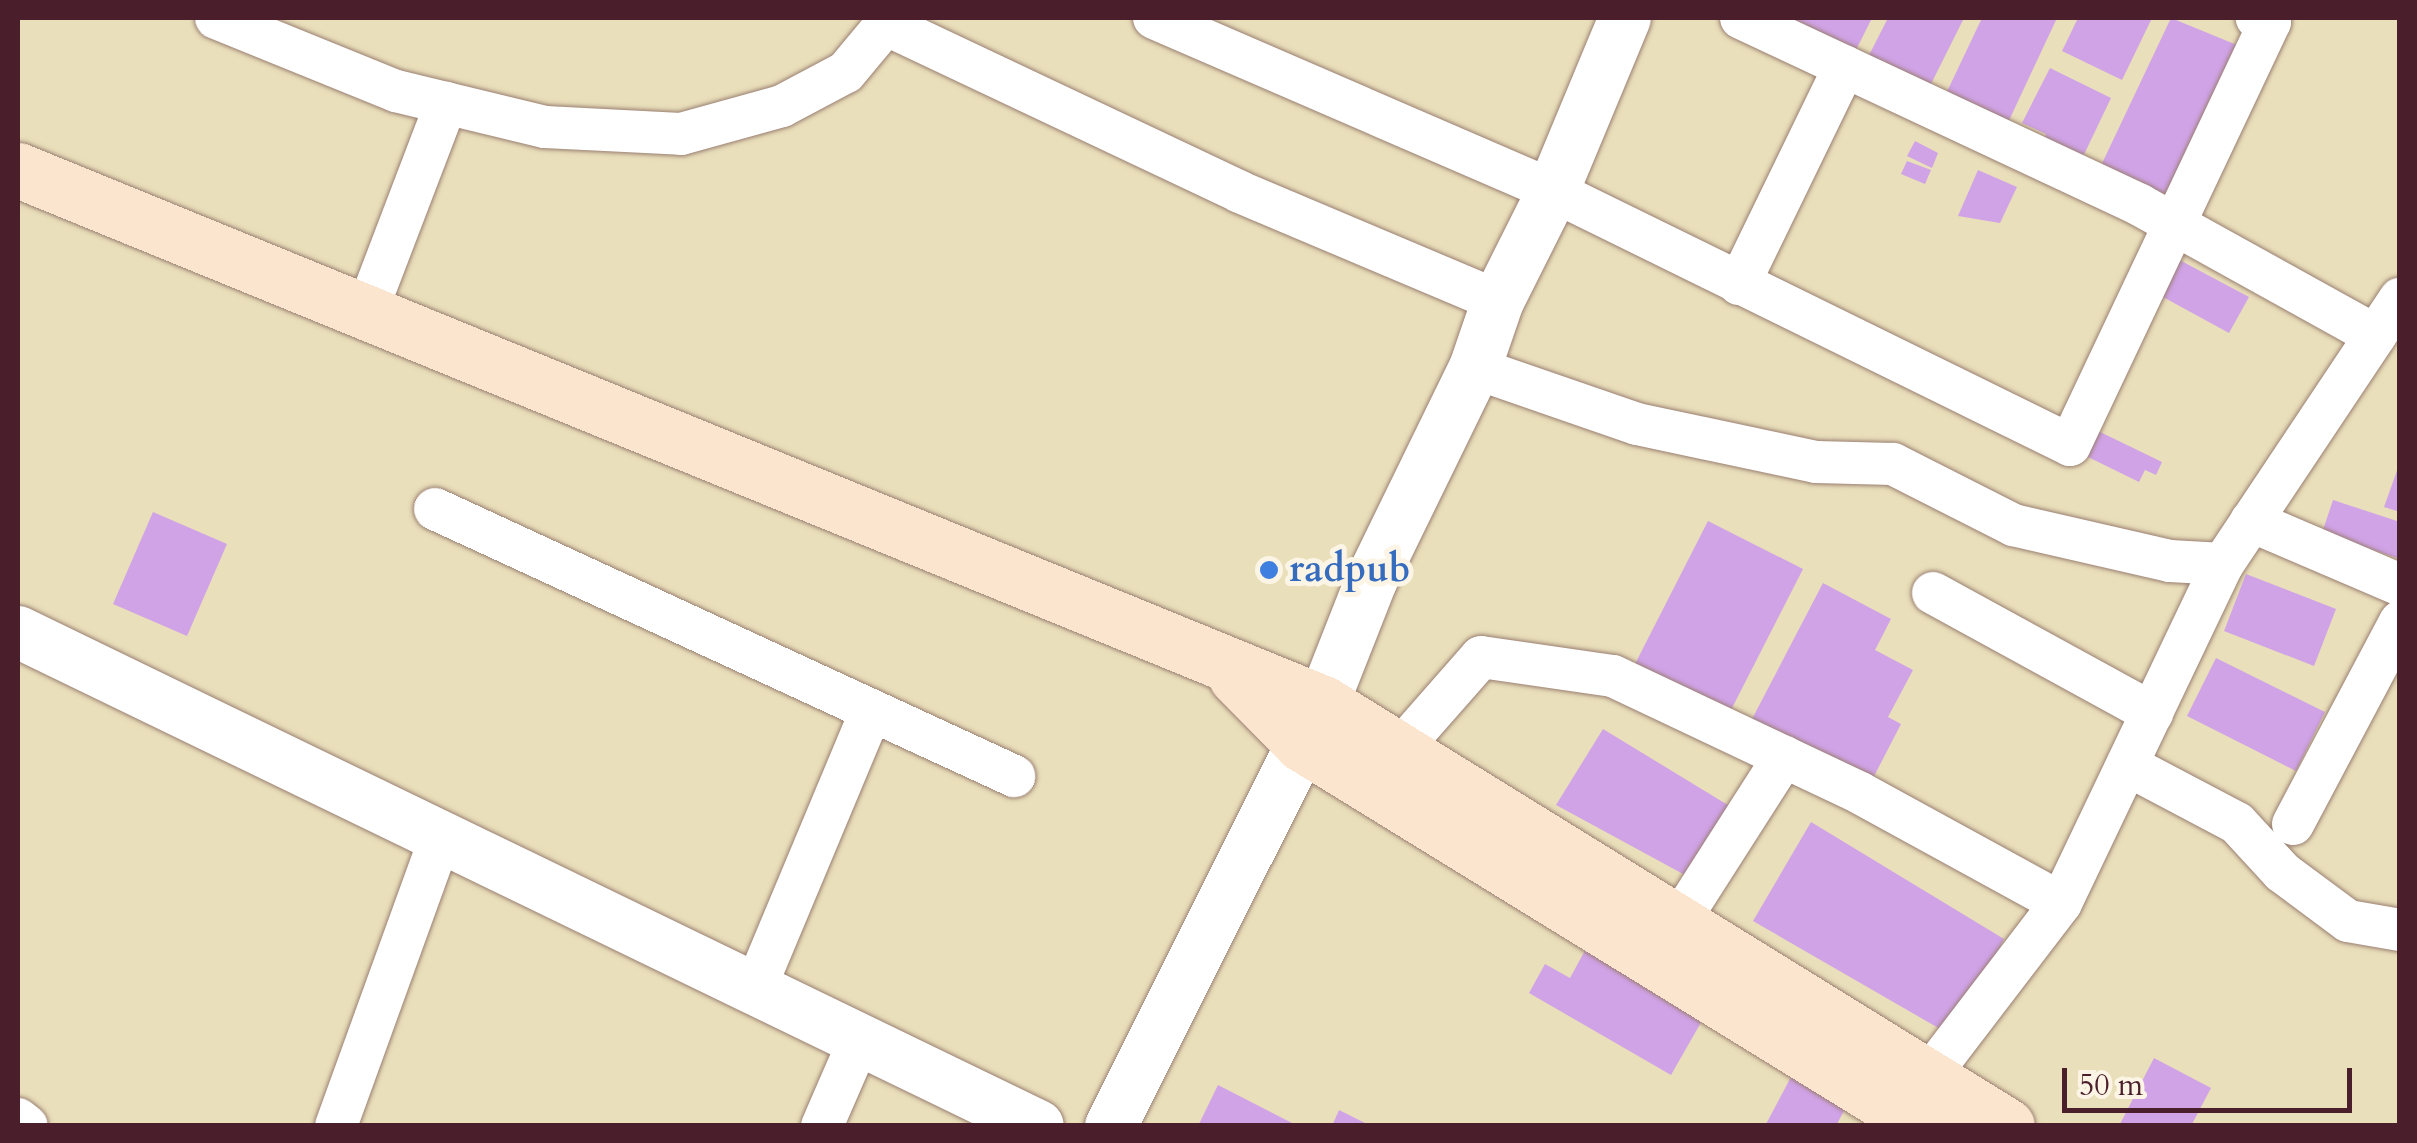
<!DOCTYPE html>
<style>
body{margin:0}
#map{position:relative;width:2417px;height:1143px;overflow:hidden;background:#e9dfba;font-family:Cardo,serif}
div>[style]{position:absolute}
.building>*{inset:0;background:#d0a3e7}
.roads{filter:drop-shadow(0 0 2px #9a7f72) drop-shadow(0 0 2px #9a7f72)}
.minor>*{height:42px;margin:-21px;padding:0 21px;transform-origin:21px;border-radius:21px;background:#fff}
.tertiary>*{height:52px;margin:-26px;padding:0 26px;transform-origin:26px;border-radius:26px;background:#fff}
.secondary>*{height:55px;margin:-27.5px;padding:0 27.5px;transform-origin:27.5px;border-radius:27.5px;background:#fce5cf}
.dots>*{width:28px;height:28px;translate:-50% -50%;box-sizing:border-box;border:5px solid #fcf5e5;border-radius:50%}
span{translate:-50% -50%;white-space:nowrap;text-align:center;line-height:1.15;-webkit-text-stroke:10px #fcf5e5;paint-order:stroke}
.shop-label{font-size:38px;color:#366cbe;font-weight:700}
.left{translate:0 -50%;text-align:left}
.frame{position:absolute;inset:0;border:20px solid #4a1f2b;pointer-events:none}
.scale{position:absolute;left:2062px;top:1068px;width:290px;height:45px;box-sizing:border-box;border:5px solid #4a1f2b;border-top:0;padding-left:12px;font-size:30px;line-height:35px;white-space:nowrap;color:#4a1f2b;-webkit-text-stroke:8px #fcf5e5;paint-order:stroke}
</style>
<div id="map">
<div class="building">
<div style="clip-path:polygon(1794px 18px,1872px 18px,1852px 58px,1789px 27px)"></div>
<div style="clip-path:polygon(1888px 18px,1963px 20px,1925px 96px,1864px 65px)"></div>
<div style="clip-path:polygon(1982px 18px,2057px 18px,2005px 129px,1943px 100px)"></div>
<div style="clip-path:polygon(2078px 18px,2152px 18px,2122px 80px,2062px 51px)"></div>
<div style="clip-path:polygon(2171px 18px,2237px 45px,2163px 205px,2097px 174px)"></div>
<div style="clip-path:polygon(2050px 68px,2111px 98px,2079px 165px,2043px 148px,2046px 134px,2022px 123px)"></div>
<div style="clip-path:polygon(1915px 141px,1938px 153px,1932px 168px,1907px 156px)"></div>
<div style="clip-path:polygon(1907px 161px,1931px 170px,1925px 184px,1901px 174px)"></div>
<div style="clip-path:polygon(1978px 170px,2017px 187px,2000px 223px,1958px 216px)"></div>
<div style="clip-path:polygon(2172px 256px,2249px 297px,2229px 333px,2152px 291px)"></div>
<div style="clip-path:polygon(2096px 430px,2162px 462px,2156px 475px,2145px 470px,2139px 482px,2084px 455px)"></div>
<div style="clip-path:polygon(2399px 465px,2400px 465px,2400px 512px,2384px 507px)"></div>
<div style="clip-path:polygon(2333px 500px,2400px 522px,2400px 559px,2322px 533px)"></div>
<div style="clip-path:polygon(153px 512px,227px 544px,187px 636px,113px 604px)"></div>
<div style="clip-path:polygon(1708px 521px,1803px 569px,1730px 712px,1635px 664px)"></div>
<div style="clip-path:polygon(2246px 574px,2336px 609px,2314px 666px,2224px 631px)"></div>
<div style="clip-path:polygon(1823px 583px,1891px 619px,1875px 650px,1913px 670px,1888px 717px,1901px 724px,1870px 784px,1751px 721px)"></div>
<div style="clip-path:polygon(2216px 658px,2325px 712px,2296px 771px,2187px 716px)"></div>
<div style="clip-path:polygon(1603px 729px,1736px 810px,1696px 881px,1556px 805px)"></div>
<div style="clip-path:polygon(1811px 822px,2004px 939px,1954px 1037px,1753px 921px)"></div>
<div style="clip-path:polygon(1588px 945px,1707px 1012px,1671px 1075px,1529px 993px,1545px 964px,1570px 978px)"></div>
<div style="clip-path:polygon(2154px 1058px,2211px 1088px,2191px 1126px,2119px 1126px)"></div>
<div style="clip-path:polygon(1792px 1075px,1848px 1103px,1836px 1126px,1765px 1126px)"></div>
<div style="clip-path:polygon(1218px 1085px,1298px 1126px,1198px 1126px)"></div>
<div style="clip-path:polygon(1339px 1110px,1371px 1126px,1332px 1126px)"></div>
</div>
<div class="roads">
<div class="minor">
<div style="left:216px;top:18px;width:194px;rotate:22.1deg"></div>
<div style="left:396px;top:91px;width:153px;rotate:13.6deg"></div>
<div style="left:545px;top:127px;width:136px;rotate:2.9deg"></div>
<div style="left:681px;top:134px;width:105px;rotate:-15.5deg"></div>
<div style="left:782px;top:106px;width:72px;rotate:-28deg"></div>
<div style="left:846px;top:72px;width:70px;rotate:-50.2deg"></div>
<div style="left:1154px;top:18px;width:435px;rotate:23.4deg"></div>
<div style="left:1553px;top:191px;width:576px;rotate:26.16deg"></div>
<div style="left:2070px;top:445px;width:468px;rotate:-64.7deg"></div>
<div style="left:2270px;top:22px;width:14px;rotate:-163deg"></div>
<div style="left:1741px;top:18px;width:441px;rotate:25.1deg"></div>
<div style="left:2140px;top:205px;width:269px;rotate:29deg"></div>
<div style="left:887px;top:25px;width:391px;rotate:25.3deg"></div>
<div style="left:1240px;top:192px;width:280px;rotate:22.9deg"></div>
<div style="left:1739px;top:284px;width:242px;rotate:-64.1deg"></div>
<div style="left:366px;top:313px;width:225px;rotate:-69.1deg"></div>
<div style="left:1475px;top:368px;width:171px;rotate:19.1deg"></div>
<div style="left:1637px;top:424px;width:183px;rotate:12deg"></div>
<div style="left:1816px;top:462px;width:77px;rotate:1.5deg"></div>
<div style="left:1893px;top:464px;width:135px;rotate:26.9deg"></div>
<div style="left:2013px;top:525px;width:161px;rotate:12.9deg"></div>
<div style="left:2170px;top:561px;width:53px;rotate:3.2deg"></div>
<div style="left:435px;top:509px;width:638px;rotate:24.76deg"></div>
<div style="left:2251px;top:521px;width:162px;rotate:23.2deg"></div>
<div style="left:1933px;top:593px;width:250px;rotate:28.7deg"></div>
<div style="left:1401px;top:748px;width:121px;rotate:-48.7deg"></div>
<div style="left:1481px;top:657px;width:133px;rotate:8.2deg"></div>
<div style="left:1613px;top:676px;width:273px;rotate:25.3deg"></div>
<div style="left:1860px;top:793px;width:229px;rotate:28.7deg"></div>
<div style="left:2127px;top:765px;width:124px;rotate:27.8deg"></div>
<div style="left:2237px;top:823px;width:67px;rotate:47.4deg"></div>
<div style="left:2282px;top:872px;width:82px;rotate:36.6deg"></div>
<div style="left:2348px;top:921px;width:53px;rotate:9.8deg"></div>
<div style="left:2293px;top:824px;width:229px;rotate:-62.1deg"></div>
<div style="left:1679px;top:921px;width:195px;rotate:-57.4deg"></div>
<div style="left:754px;top:991px;width:300px;rotate:-67.3deg"></div>
<div style="left:1928px;top:1077px;width:219px;rotate:-52.6deg"></div>
<div style="left:2061px;top:903px;width:376px;rotate:-64.5deg"></div>
<div style="left:2223px;top:564px;width:319px;rotate:-56.3deg"></div>
<div style="left:18px;top:1119px;width:11px;rotate:38deg"></div>
<div style="left:336px;top:1126px;width:303px;rotate:-70.1deg"></div>
<div style="left:822px;top:1126px;width:93px;rotate:-66.5deg"></div>
</div>
<div class="tertiary">
<div style="left:18px;top:632px;width:1133px;rotate:25.84deg"></div>
<div style="left:1111px;top:1126px;width:473px;rotate:-63.4deg"></div>
<div style="left:1323px;top:703px;width:131px;rotate:-68.5deg"></div>
<div style="left:1371px;top:581px;width:237px;rotate:-64deg"></div>
<div style="left:1475px;top:368px;width:71px;rotate:-71.1deg"></div>
<div style="left:1498px;top:301px;width:123px;rotate:-63.4deg"></div>
<div style="left:1553px;top:191px;width:187px;rotate:-67.4deg"></div>
</div>
<div class="secondary">
<div style="left:18px;top:170px;width:1410px;rotate:22.22deg"></div>
<div style="left:1323px;top:703px;width:804px;rotate:31.73deg"></div>
<div style="left:1236px;top:677px;width:94px;rotate:45.4deg"></div>
<div style="left:1302px;top:744px;width:729px;rotate:31.6deg"></div>
</div>
</div>
<div class="dots">
<div style="left:1269px;top:570px;background:#3f7fe0"></div>
</div>
<div class="shop-label">
<span class="left" style="left:1289px;top:570px">radpub</span>
</div>
<div class="frame"></div>
<div class="scale">50 m</div>
</div>
